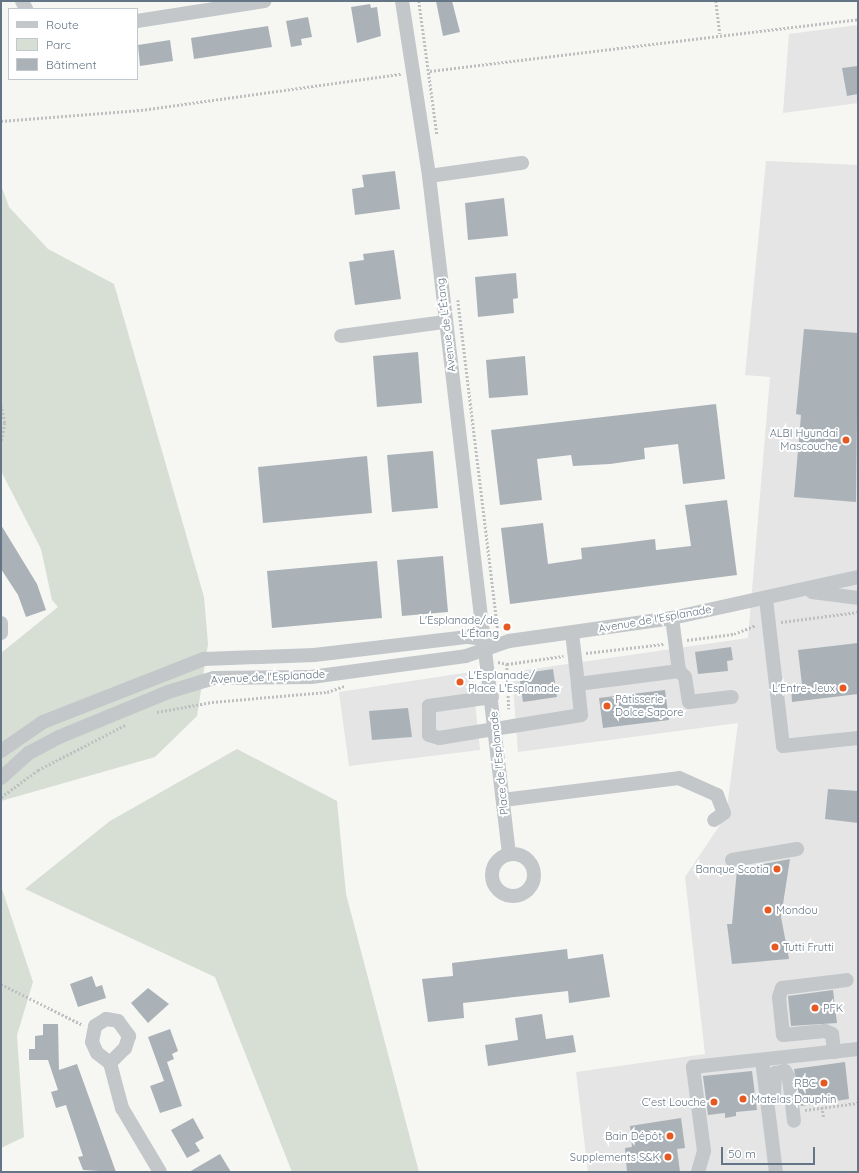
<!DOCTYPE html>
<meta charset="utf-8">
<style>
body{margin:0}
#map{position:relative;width:859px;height:1173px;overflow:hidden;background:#f6f6f3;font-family:Quicksand,sans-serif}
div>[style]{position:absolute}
.built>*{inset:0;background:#e4e5e4}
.green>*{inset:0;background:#d7ded4}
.building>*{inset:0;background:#aab2b8}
.path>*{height:2.5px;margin-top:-1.25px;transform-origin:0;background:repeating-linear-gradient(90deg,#bdbfc1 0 2px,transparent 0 4px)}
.minor>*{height:14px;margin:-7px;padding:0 7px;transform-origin:7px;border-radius:7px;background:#c3c7ca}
.minor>.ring{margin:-7px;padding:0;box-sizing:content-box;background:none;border:14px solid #c3c7ca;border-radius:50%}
.dots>*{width:11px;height:11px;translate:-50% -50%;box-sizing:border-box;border:2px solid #fff;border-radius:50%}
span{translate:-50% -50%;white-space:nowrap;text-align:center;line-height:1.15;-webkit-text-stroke:4px #fff;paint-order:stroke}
.street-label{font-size:11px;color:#647585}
.poi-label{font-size:11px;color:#647585}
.right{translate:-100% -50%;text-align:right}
.left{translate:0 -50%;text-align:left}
.frame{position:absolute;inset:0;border:2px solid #647585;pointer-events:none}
.legend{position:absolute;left:8px;top:8px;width:130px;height:72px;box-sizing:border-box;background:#fff;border:1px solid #c1c8ce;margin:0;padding:5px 7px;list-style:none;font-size:12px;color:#647585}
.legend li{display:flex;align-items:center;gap:8px;height:20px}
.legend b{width:20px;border:1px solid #c1c8ce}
.scale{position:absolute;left:721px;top:1147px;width:94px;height:18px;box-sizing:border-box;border:2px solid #647585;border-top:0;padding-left:5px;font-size:12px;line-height:14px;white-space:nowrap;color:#647585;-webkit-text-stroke:3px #fff;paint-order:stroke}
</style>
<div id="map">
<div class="built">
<div style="clip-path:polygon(858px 25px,858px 103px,783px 113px,789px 34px)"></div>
<div style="clip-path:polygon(766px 161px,858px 165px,858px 1172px,588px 1172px,576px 1072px,705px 1054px,685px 877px,726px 816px,738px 723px,518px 752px,512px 672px,748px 638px,770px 377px,745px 375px)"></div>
<div style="clip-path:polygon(464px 673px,472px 674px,480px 750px,349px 766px,339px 692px)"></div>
</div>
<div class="green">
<div style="clip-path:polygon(1px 185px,9px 207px,48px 249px,114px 284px,204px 597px,208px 644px,197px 716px,155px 757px,1px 801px,1px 653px,58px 607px,52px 600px,41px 549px,1px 471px)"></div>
<div style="clip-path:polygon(237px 749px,337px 801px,346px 894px,419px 1172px,292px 1172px,215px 977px,25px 889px,110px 821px)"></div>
<div style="clip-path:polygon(1px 886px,33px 982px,17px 1035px,24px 1137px,1px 1148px)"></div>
</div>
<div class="building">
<div style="clip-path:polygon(436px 1px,452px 1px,460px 32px,443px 36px)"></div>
<div style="clip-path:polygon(370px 4px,371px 8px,377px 7px,381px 36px,357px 43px,351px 7px)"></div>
<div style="clip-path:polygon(308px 17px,312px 37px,301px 39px,302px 45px,291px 47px,286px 21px)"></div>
<div style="clip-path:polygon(268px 26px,272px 47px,194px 59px,191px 38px)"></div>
<div style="clip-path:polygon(170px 40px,173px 61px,140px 66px,138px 45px)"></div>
<div style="clip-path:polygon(858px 66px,858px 94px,847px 96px,842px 68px)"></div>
<div style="clip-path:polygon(395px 171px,400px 209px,355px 215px,352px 189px,364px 187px,362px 175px)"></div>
<div style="clip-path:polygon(504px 198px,508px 236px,468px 240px,465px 203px)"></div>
<div style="clip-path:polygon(394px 250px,401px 299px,355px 305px,349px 262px,364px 260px,363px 254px)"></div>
<div style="clip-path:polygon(516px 273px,518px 298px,513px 299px,514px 313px,478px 317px,475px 277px)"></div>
<div style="clip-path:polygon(804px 329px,858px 333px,856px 502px,794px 497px,801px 415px,796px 414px)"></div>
<div style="clip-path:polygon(418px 352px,422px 403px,377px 407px,373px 356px)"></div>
<div style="clip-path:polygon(525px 356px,528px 395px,489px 398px,486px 360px)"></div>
<div style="clip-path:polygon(716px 404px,725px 479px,683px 484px,678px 444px,644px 448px,645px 459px,610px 464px,573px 466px,571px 455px,537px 459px,542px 500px,500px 505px,491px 430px)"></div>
<div style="clip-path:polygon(433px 451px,438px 508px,392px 512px,387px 455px)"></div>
<div style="clip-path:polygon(367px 456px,372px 513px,263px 523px,258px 467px)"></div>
<div style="clip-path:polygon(727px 500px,737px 575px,510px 604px,501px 528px,543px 523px,548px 564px,582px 559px,581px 548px,616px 544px,655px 539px,656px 550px,691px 546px,685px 505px)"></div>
<div style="clip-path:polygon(1px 525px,37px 584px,46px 610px,26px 617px,18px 595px,1px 569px)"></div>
<div style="clip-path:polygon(443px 556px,448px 612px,402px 616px,397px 560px)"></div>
<div style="clip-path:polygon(377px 561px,382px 618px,272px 628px,267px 571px)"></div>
<div style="clip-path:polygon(858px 643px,858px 694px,792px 702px,791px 686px,802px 685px,798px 650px)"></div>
<div style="clip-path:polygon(731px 647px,733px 660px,727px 661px,728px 671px,698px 674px,695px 652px)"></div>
<div style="clip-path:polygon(553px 669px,557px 697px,523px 702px,519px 674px)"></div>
<div style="clip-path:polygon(665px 690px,669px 720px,603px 728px,599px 698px)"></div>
<div style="clip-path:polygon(408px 708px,412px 737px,372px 740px,369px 711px)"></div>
<div style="clip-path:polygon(828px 789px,858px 791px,858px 823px,825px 819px)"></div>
<div style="clip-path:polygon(790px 859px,781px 917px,789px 959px,732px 964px,727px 924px,732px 924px,737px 869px)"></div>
<div style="clip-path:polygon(567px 949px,568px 959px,603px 954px,610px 997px,569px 1003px,568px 991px,463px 1003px,464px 1018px,428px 1022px,422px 979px,453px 976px,452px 963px)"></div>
<div style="clip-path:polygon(92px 976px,96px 987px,102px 985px,106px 998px,78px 1007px,70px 984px)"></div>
<div style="clip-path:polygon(148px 988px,169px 1004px,148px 1023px,131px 1003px)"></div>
<div style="clip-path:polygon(833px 990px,837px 1023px,791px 1026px,788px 996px)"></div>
<div style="clip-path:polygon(542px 1014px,546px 1039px,573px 1035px,576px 1052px,488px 1066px,485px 1045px,518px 1040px,515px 1018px)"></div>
<div style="clip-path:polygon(43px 1024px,58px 1024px,59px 1070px,77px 1064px,116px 1172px,83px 1170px,78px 1157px,83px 1156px,66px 1105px,56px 1108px,51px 1092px,58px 1090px,48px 1060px,29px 1060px,29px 1049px,35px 1049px,35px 1036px,43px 1035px)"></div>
<div style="clip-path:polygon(170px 1029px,178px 1051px,172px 1054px,174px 1059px,167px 1062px,182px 1106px,160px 1113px,150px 1086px,164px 1081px,148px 1037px)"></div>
<div style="clip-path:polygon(845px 1062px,849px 1099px,801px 1106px,794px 1069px)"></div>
<div style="clip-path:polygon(752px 1071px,757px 1110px,736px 1112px,736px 1116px,725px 1118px,725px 1113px,708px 1115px,703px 1076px)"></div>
<div style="clip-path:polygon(193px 1118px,204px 1138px,195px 1143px,200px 1151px,187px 1158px,171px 1130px)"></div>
<div style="clip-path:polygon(681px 1118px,685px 1148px,677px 1149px,680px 1172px,627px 1172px,625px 1148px,632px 1147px,630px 1126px)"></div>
<div style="clip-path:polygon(220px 1154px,231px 1172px,189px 1172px)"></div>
</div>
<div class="path">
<div style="left:419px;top:1px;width:135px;rotate:82.3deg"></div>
<div style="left:716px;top:1px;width:33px;rotate:83deg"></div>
<div style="left:430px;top:71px;width:431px;rotate:-6.9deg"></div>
<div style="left:1px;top:121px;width:140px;rotate:-4.5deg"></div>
<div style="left:141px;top:110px;width:263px;rotate:-7.9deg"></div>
<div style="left:458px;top:300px;width:331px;rotate:83.1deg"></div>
<div style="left:1px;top:405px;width:18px;rotate:77deg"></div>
<div style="left:5px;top:423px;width:20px;rotate:101deg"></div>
<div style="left:781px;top:622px;width:78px;rotate:-7.4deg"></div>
<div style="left:687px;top:640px;width:47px;rotate:-7.3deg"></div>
<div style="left:734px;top:634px;width:24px;rotate:-22deg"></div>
<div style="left:586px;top:653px;width:78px;rotate:-6.7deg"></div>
<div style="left:498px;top:662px;width:9px;rotate:13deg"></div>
<div style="left:507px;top:664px;width:57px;rotate:-8.1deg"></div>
<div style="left:507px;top:664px;width:45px;rotate:87.5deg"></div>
<div style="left:157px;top:712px;width:56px;rotate:-10.3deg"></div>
<div style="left:212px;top:702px;width:115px;rotate:-5deg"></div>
<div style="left:327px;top:692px;width:18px;rotate:-19deg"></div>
<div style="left:1px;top:797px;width:46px;rotate:-36.1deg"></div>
<div style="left:38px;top:770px;width:98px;rotate:-27.3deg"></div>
<div style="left:1px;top:984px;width:92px;rotate:26.6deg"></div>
<div style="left:822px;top:1107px;width:11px;rotate:80deg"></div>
<div style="left:805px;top:1110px;width:53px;rotate:-7.5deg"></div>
</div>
<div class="minor">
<div style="left:22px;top:1px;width:9px;rotate:63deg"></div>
<div style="left:402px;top:1px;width:177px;rotate:81.2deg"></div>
<div style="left:429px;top:176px;width:683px;rotate:83.27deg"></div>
<div style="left:137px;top:21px;width:129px;rotate:-8.9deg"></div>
<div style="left:429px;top:176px;width:94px;rotate:-8deg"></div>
<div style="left:341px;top:336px;width:105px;rotate:-7.7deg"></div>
<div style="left:812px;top:592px;width:46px;rotate:7.4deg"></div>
<div style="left:766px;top:599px;width:148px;rotate:83.4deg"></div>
<div style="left:783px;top:746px;width:75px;rotate:-6.1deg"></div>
<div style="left:1px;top:623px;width:10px;rotate:90deg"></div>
<div style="left:572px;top:633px;width:51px;rotate:83.3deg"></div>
<div style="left:578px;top:684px;width:102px;rotate:-7.3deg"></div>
<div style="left:679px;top:671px;width:53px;rotate:-97.5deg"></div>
<div style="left:679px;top:671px;width:8px;rotate:45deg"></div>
<div style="left:685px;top:677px;width:25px;rotate:81deg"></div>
<div style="left:689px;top:702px;width:43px;rotate:-6.6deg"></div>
<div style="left:492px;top:697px;width:64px;rotate:171.9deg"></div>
<div style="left:429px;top:706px;width:29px;rotate:90deg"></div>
<div style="left:429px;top:735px;width:10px;rotate:17deg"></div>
<div style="left:439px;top:738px;width:144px;rotate:-9.2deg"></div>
<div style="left:581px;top:715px;width:31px;rotate:-96deg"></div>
<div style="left:1px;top:751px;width:51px;rotate:-34.6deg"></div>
<div style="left:43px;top:722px;width:173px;rotate:-21.4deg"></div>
<div style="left:204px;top:659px;width:110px;rotate:-2.1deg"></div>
<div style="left:314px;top:655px;width:155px;rotate:-6.7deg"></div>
<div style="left:468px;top:637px;width:26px;rotate:7deg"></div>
<div style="left:1px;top:778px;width:38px;rotate:-42deg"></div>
<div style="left:29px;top:753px;width:34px;rotate:-28deg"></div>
<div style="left:59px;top:737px;width:118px;rotate:-22.4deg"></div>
<div style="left:168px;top:692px;width:48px;rotate:-16.9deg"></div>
<div style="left:214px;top:678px;width:97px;rotate:-0.6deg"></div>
<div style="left:311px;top:677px;width:156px;rotate:-7.7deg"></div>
<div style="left:466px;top:656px;width:46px;rotate:-19.2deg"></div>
<div style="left:509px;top:641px;width:165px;rotate:-8deg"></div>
<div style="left:672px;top:618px;width:190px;rotate:-12.4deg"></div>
<div style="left:503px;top:800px;width:177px;rotate:-7.1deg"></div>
<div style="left:679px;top:778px;width:42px;rotate:24.1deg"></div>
<div style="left:717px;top:795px;width:19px;rotate:69deg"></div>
<div style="left:724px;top:813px;width:12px;rotate:145deg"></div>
<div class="ring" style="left:492px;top:854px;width:28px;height:28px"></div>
<div style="left:732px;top:860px;width:66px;rotate:-9.6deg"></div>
<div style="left:106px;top:1019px;width:12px;rotate:9deg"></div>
<div style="left:118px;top:1021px;width:19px;rotate:54deg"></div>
<div style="left:129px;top:1036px;width:13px;rotate:108deg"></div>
<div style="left:125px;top:1048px;width:21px;rotate:135deg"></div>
<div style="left:110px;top:1063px;width:16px;rotate:-142deg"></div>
<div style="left:97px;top:1053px;width:12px;rotate:-114deg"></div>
<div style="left:92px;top:1042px;width:16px;rotate:-79deg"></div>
<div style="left:95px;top:1026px;width:13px;rotate:-32deg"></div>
<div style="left:834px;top:1052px;width:18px;rotate:-96deg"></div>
<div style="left:832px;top:1034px;width:8px;rotate:-157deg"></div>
<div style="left:825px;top:1031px;width:42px;rotate:174.6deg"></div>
<div style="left:783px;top:1035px;width:38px;rotate:-96deg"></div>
<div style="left:779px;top:997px;width:9px;rotate:-72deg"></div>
<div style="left:782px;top:988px;width:65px;rotate:-7deg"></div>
<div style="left:762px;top:1060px;width:113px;rotate:82.9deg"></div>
<div style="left:110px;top:1063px;width:47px;rotate:75.1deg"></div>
<div style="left:122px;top:1108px;width:74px;rotate:59.3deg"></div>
<div style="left:774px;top:1094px;width:21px;rotate:-87deg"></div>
<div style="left:775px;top:1073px;width:10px;rotate:-11deg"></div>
<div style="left:785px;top:1071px;width:8px;rotate:60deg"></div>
<div style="left:789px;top:1078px;width:43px;rotate:83.4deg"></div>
<div style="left:698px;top:1172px;width:22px;rotate:-74deg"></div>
<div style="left:704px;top:1151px;width:85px;rotate:-97.5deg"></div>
<div style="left:693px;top:1067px;width:166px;rotate:-6.2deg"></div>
</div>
<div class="dots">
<div style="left:846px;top:440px;background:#e75922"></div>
<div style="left:507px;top:627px;background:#e75922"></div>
<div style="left:460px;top:682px;background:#e75922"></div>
<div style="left:843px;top:688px;background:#e75922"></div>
<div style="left:607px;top:706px;background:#e75922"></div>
<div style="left:777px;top:869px;background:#e75922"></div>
<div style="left:768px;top:910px;background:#e75922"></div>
<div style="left:775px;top:947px;background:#e75922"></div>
<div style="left:815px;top:1008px;background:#e75922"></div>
<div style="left:824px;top:1083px;background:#e75922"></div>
<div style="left:743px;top:1099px;background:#e75922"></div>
<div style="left:714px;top:1102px;background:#e75922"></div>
<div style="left:670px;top:1136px;background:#e75922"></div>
<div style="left:668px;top:1157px;background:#e75922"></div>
</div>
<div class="street-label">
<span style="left:446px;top:325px;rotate:-97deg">Avenue de L'Étang</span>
<span style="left:655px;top:619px;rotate:-10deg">Avenue de l'Esplanade</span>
<span style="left:268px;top:677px;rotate:-3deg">Avenue de l'Esplanade</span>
<span style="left:499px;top:763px;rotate:-96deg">Place de l'Esplanade</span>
</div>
<div class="poi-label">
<span class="right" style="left:838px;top:440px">ALBI Hyundai<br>Mascouche</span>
<span class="right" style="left:499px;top:627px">L'Esplanade/de<br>L'Étang</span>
<span class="left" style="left:468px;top:682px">L'Esplanade/<br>Place L'Esplanade</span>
<span class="right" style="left:835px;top:688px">L'Entre-Jeux</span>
<span class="left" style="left:615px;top:706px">Pâtisserie<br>Dolce Sapore</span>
<span class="right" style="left:769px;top:869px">Banque Scotia</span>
<span class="left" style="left:776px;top:910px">Mondou</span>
<span class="left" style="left:783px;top:947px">Tutti Frutti</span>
<span class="left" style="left:823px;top:1008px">PFK</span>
<span class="right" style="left:816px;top:1083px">RBC</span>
<span class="left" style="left:751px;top:1099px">Matelas Dauphin</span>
<span class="right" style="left:706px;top:1102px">C'est Louche</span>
<span class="right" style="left:662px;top:1136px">Bain Dépôt</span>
<span class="right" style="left:660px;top:1157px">Supplements S&amp;K</span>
</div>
<div class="frame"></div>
<ul class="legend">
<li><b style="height:5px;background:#c3c7ca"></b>Route</li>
<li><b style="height:11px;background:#d7ded4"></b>Parc</li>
<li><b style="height:11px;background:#aab2b8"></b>Bâtiment</li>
</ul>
<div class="scale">50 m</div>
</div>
